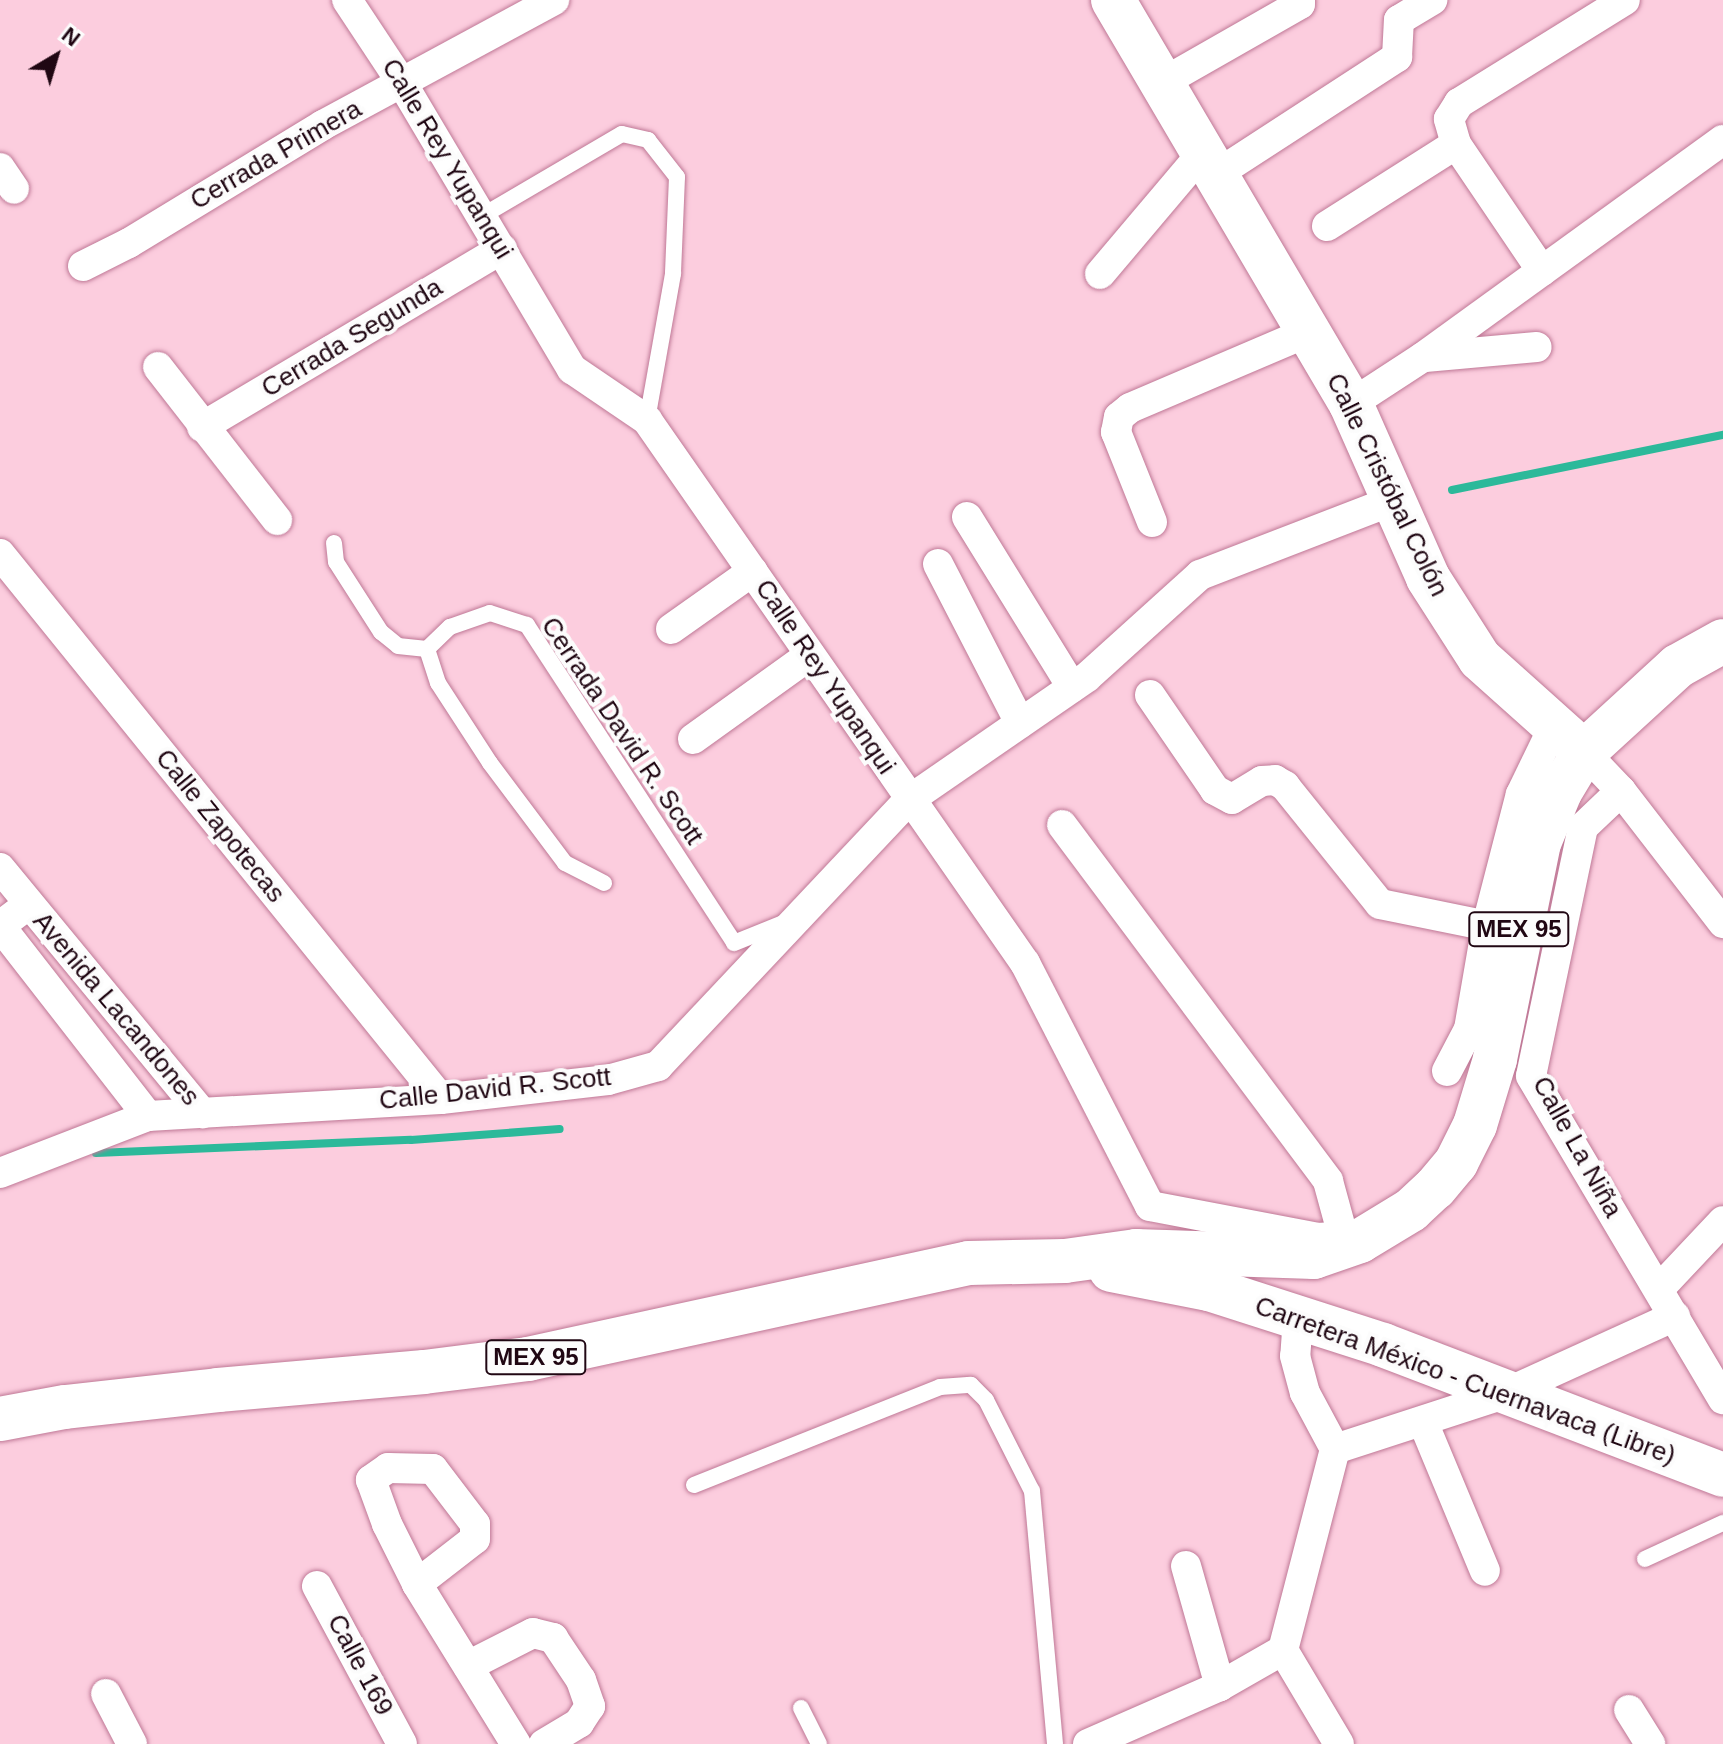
<!DOCTYPE html>
<meta charset="utf-8">
<style>
body{margin:0}
#map{position:relative;width:1723px;height:1744px;overflow:hidden;background:#fccdde;font-family:Arial,sans-serif}
div>[style]{position:absolute}
.stream>*{height:8px;margin:-4px;padding:0 4px;transform-origin:4px;border-radius:4px;background:#2cb99a}
.roads{filter:drop-shadow(0 0 2px #bf7896) drop-shadow(0 0 2px #bf7896)}
.lane>*{height:16px;margin:-8px;padding:0 8px;transform-origin:8px;border-radius:8px;background:#fff}
.street>*{height:30px;margin:-15px;padding:0 15px;transform-origin:15px;border-radius:15px;background:#fff}
.secondary>*{height:44px;margin:-22px;padding:0 22px;transform-origin:22px;border-radius:22px;background:#fff}
.primary>*{height:44px;margin:-22px;padding:0 22px;transform-origin:22px;border-radius:22px;background:#fff}
span{translate:-50% -50%;white-space:nowrap;text-align:center;line-height:1.15;-webkit-text-stroke:8px #fcfcfc;paint-order:stroke}
.shield-label span{padding:2px 6px;background:#fcfcfc;border:2px solid;border-radius:6px;-webkit-text-stroke-width:0}
.shield-label{font-size:24px;color:#200713;font-weight:700}
.street-label{font-size:26px;color:#200713}
.north{position:absolute;left:16px;top:16px;width:80px;height:80px;-webkit-text-stroke:6px #fcfcfc;paint-order:stroke;rotate:38deg;font-size:22px;font-weight:700;line-height:32px;text-align:center;color:#200713}
.north::after{content:'';display:block;margin:auto;width:28px;height:36px;background:#200713;clip-path:polygon(50% 0,100% 100%,50% 72%,0 100%)}
</style>
<div id="map">
<div class="stream">
<div style="left:1452px;top:490px;width:277px;rotate:-11.5deg"></div>
<div style="left:96px;top:1153px;width:315px;rotate:-2.4deg"></div>
<div style="left:411px;top:1140px;width:149px;rotate:-4.2deg"></div>
</div>
<div class="roads">
<div class="lane">
<div style="left:482px;top:216px;width:162px;rotate:-30.4deg"></div>
<div style="left:622px;top:134px;width:27px;rotate:13deg"></div>
<div style="left:648px;top:140px;width:47px;rotate:51.9deg"></div>
<div style="left:677px;top:177px;width:97px;rotate:92.4deg"></div>
<div style="left:673px;top:274px;width:148px;rotate:100.1deg"></div>
<div style="left:334px;top:543px;width:19px;rotate:84deg"></div>
<div style="left:336px;top:562px;width:83px;rotate:57.3deg"></div>
<div style="left:381px;top:632px;width:22px;rotate:39deg"></div>
<div style="left:398px;top:646px;width:29px;rotate:6deg"></div>
<div style="left:604px;top:883px;width:44px;rotate:-152.9deg"></div>
<div style="left:565px;top:863px;width:125px;rotate:-126.9deg"></div>
<div style="left:490px;top:763px;width:95px;rotate:-123deg"></div>
<div style="left:438px;top:683px;width:36px;rotate:-108deg"></div>
<div style="left:427px;top:649px;width:32px;rotate:-44deg"></div>
<div style="left:450px;top:627px;width:42px;rotate:-19.3deg"></div>
<div style="left:490px;top:613px;width:39px;rotate:18deg"></div>
<div style="left:527px;top:625px;width:379px;rotate:56.9deg"></div>
<div style="left:734px;top:943px;width:56px;rotate:-22deg"></div>
<div style="left:694px;top:1485px;width:265px;rotate:-21.7deg"></div>
<div style="left:940px;top:1387px;width:31px;rotate:-4deg"></div>
<div style="left:971px;top:1385px;width:21px;rotate:45deg"></div>
<div style="left:986px;top:1400px;width:102px;rotate:63.2deg"></div>
<div style="left:1032px;top:1491px;width:254px;rotate:84.8deg"></div>
<div style="left:1645px;top:1559px;width:86px;rotate:-24.8deg"></div>
<div style="left:801px;top:1708px;width:40px;rotate:63.4deg"></div>
</div>
<div class="street">
<div style="left:347px;top:0;width:100px;rotate:56.5deg"></div>
<div style="left:402px;top:83px;width:333px;rotate:59.3deg"></div>
<div style="left:572px;top:369px;width:91px;rotate:34.2deg"></div>
<div style="left:647px;top:420px;width:662px;rotate:55.16deg"></div>
<div style="left:1025px;top:963px;width:273px;rotate:62.8deg"></div>
<div style="left:1150px;top:1206px;width:170px;rotate:10.8deg"></div>
<div style="left:1317px;top:1238px;width:18px;rotate:-3deg"></div>
<div style="left:1160px;top:84px;width:161px;rotate:-29.7deg"></div>
<div style="left:1300px;top:4px;width:4px;rotate:-90deg"></div>
<div style="left:0;top:168px;width:25px;rotate:56deg"></div>
<div style="left:1217px;top:174px;width:215px;rotate:-33deg"></div>
<div style="left:1397px;top:57px;width:37px;rotate:-87deg"></div>
<div style="left:1399px;top:20px;width:39px;rotate:-31deg"></div>
<div style="left:1327px;top:226px;width:153px;rotate:-32.4deg"></div>
<div style="left:83px;top:266px;width:51px;rotate:-26.6deg"></div>
<div style="left:129px;top:243px;width:227px;rotate:-31.3deg"></div>
<div style="left:323px;top:125px;width:263px;rotate:-28.4deg"></div>
<div style="left:1542px;top:271px;width:153px;rotate:-124.1deg"></div>
<div style="left:1456px;top:144px;width:26px;rotate:-106deg"></div>
<div style="left:1449px;top:119px;width:19px;rotate:-58deg"></div>
<div style="left:1459px;top:103px;width:195px;rotate:-31.8deg"></div>
<div style="left:1100px;top:274px;width:160px;rotate:-49.8deg"></div>
<div style="left:1425px;top:357px;width:112px;rotate:-5.1deg"></div>
<div style="left:158px;top:367px;width:194px;rotate:52.1deg"></div>
<div style="left:1351px;top:404px;width:86px;rotate:-33.1deg"></div>
<div style="left:1423px;top:357px;width:370px;rotate:-35.9deg"></div>
<div style="left:202px;top:427px;width:349px;rotate:-30.7deg"></div>
<div style="left:967px;top:517px;width:200px;rotate:58.3deg"></div>
<div style="left:1152px;top:522px;width:97px;rotate:-111.8deg"></div>
<div style="left:1116px;top:432px;width:15px;rotate:-79deg"></div>
<div style="left:1119px;top:417px;width:14px;rotate:-39deg"></div>
<div style="left:1130px;top:408px;width:194px;rotate:-23.1deg"></div>
<div style="left:0;top:554px;width:701px;rotate:51.02deg"></div>
<div style="left:938px;top:564px;width:179px;rotate:62.7deg"></div>
<div style="left:671px;top:629px;width:100px;rotate:-35.3deg"></div>
<div style="left:1150px;top:695px;width:115px;rotate:55.6deg"></div>
<div style="left:1215px;top:790px;width:19px;rotate:28deg"></div>
<div style="left:1232px;top:799px;width:35px;rotate:-31deg"></div>
<div style="left:1262px;top:781px;width:13px;rotate:-4deg"></div>
<div style="left:1275px;top:780px;width:12px;rotate:31deg"></div>
<div style="left:1285px;top:786px;width:151px;rotate:51.2deg"></div>
<div style="left:1380px;top:904px;width:141px;rotate:11.5deg"></div>
<div style="left:693px;top:739px;width:144px;rotate:-35.7deg"></div>
<div style="left:1584px;top:752px;width:54px;rotate:46.5deg"></div>
<div style="left:1621px;top:791px;width:167px;rotate:52.3deg"></div>
<div style="left:1621px;top:791px;width:52px;rotate:136.5deg"></div>
<div style="left:1583px;top:827px;width:254px;rotate:101.8deg"></div>
<div style="left:1531px;top:1076px;width:376px;rotate:59.3deg"></div>
<div style="left:1062px;top:825px;width:444px;rotate:53.2deg"></div>
<div style="left:1328px;top:1181px;width:57px;rotate:74.7deg"></div>
<div style="left:0;top:868px;width:318px;rotate:50.5deg"></div>
<div style="left:29px;top:904px;width:36px;rotate:143deg"></div>
<div style="left:0;top:926px;width:241px;rotate:52.1deg"></div>
<div style="left:1447px;top:1071px;width:47px;rotate:-62.4deg"></div>
<div style="left:1469px;top:1029px;width:106px;rotate:-80.2deg"></div>
<div style="left:1487px;top:925px;width:135px;rotate:-75.5deg"></div>
<div style="left:1521px;top:794px;width:76px;rotate:-64.1deg"></div>
<div style="left:0;top:1173px;width:159px;rotate:-21.1deg"></div>
<div style="left:148px;top:1116px;width:293px;rotate:-3.3deg"></div>
<div style="left:441px;top:1099px;width:168px;rotate:-6.5deg"></div>
<div style="left:608px;top:1080px;width:52px;rotate:-15.6deg"></div>
<div style="left:658px;top:1066px;width:366px;rotate:-46.7deg"></div>
<div style="left:909px;top:800px;width:216px;rotate:-34.6deg"></div>
<div style="left:1087px;top:677px;width:152px;rotate:-42.1deg"></div>
<div style="left:1200px;top:575px;width:208px;rotate:-21.1deg"></div>
<div style="left:1659px;top:1289px;width:93px;rotate:-46.7deg"></div>
<div style="left:1298px;top:1317px;width:39px;rotate:94deg"></div>
<div style="left:1295px;top:1356px;width:38px;rotate:75deg"></div>
<div style="left:1305px;top:1393px;width:64px;rotate:61.8deg"></div>
<div style="left:1335px;top:1449px;width:208px;rotate:104.5deg"></div>
<div style="left:1283px;top:1650px;width:109px;rotate:59.2deg"></div>
<div style="left:1423px;top:1422px;width:161px;rotate:67.4deg"></div>
<div style="left:1335px;top:1449px;width:178px;rotate:-18deg"></div>
<div style="left:1504px;top:1394px;width:188px;rotate:-24.5deg"></div>
<div style="left:1186px;top:1566px;width:125px;rotate:74.2deg"></div>
<div style="left:417px;top:1584px;width:73px;rotate:-37.8deg"></div>
<div style="left:475px;top:1539px;width:15px;rotate:-90deg"></div>
<div style="left:475px;top:1524px;width:69px;rotate:-127.4deg"></div>
<div style="left:433px;top:1469px;width:45px;rotate:-178.7deg"></div>
<div style="left:388px;top:1468px;width:21px;rotate:145deg"></div>
<div style="left:371px;top:1480px;width:47px;rotate:70deg"></div>
<div style="left:387px;top:1524px;width:67px;rotate:63.4deg"></div>
<div style="left:417px;top:1584px;width:188px;rotate:58.3deg"></div>
<div style="left:317px;top:1586px;width:179px;rotate:61.7deg"></div>
<div style="left:468px;top:1666px;width:73px;rotate:-26.9deg"></div>
<div style="left:533px;top:1633px;width:21px;rotate:14deg"></div>
<div style="left:553px;top:1638px;width:50px;rotate:56.3deg"></div>
<div style="left:581px;top:1680px;width:28px;rotate:71deg"></div>
<div style="left:590px;top:1706px;width:20px;rotate:123deg"></div>
<div style="left:579px;top:1723px;width:41px;rotate:149deg"></div>
<div style="left:106px;top:1694px;width:56px;rotate:62.5deg"></div>
<div style="left:1629px;top:1710px;width:40px;rotate:58deg"></div>
<div style="left:1088px;top:1744px;width:144px;rotate:-23.7deg"></div>
<div style="left:1220px;top:1686px;width:73px;rotate:-29.7deg"></div>
</div>
<div class="secondary">
<div style="left:1113px;top:0;width:469px;rotate:59.5deg"></div>
<div style="left:1351px;top:404px;width:190px;rotate:66.1deg"></div>
<div style="left:1428px;top:578px;width:96px;rotate:57.3deg"></div>
<div style="left:1480px;top:659px;width:140px;rotate:41.8deg"></div>
</div>
<div class="primary">
<div style="left:1111px;top:1270px;width:100px;rotate:11deg"></div>
<div style="left:1209px;top:1289px;width:183px;rotate:17.8deg"></div>
<div style="left:1383px;top:1345px;width:364px;rotate:20.9deg"></div>
<div style="left:0;top:1419px;width:66px;rotate:-10.5deg"></div>
<div style="left:65px;top:1407px;width:154px;rotate:-6.3deg"></div>
<div style="left:218px;top:1390px;width:207px;rotate:-5deg"></div>
<div style="left:424px;top:1372px;width:105px;rotate:-7.1deg"></div>
<div style="left:528px;top:1359px;width:451px;rotate:-12.3deg"></div>
<div style="left:969px;top:1263px;width:96px;rotate:-1.2deg"></div>
<div style="left:1065px;top:1261px;width:72px;rotate:-8deg"></div>
<div style="left:1136px;top:1251px;width:178px;rotate:1.9deg"></div>
<div style="left:1314px;top:1257px;width:49px;rotate:-19.2deg"></div>
<div style="left:1360px;top:1241px;width:60px;rotate:-31.3deg"></div>
<div style="left:1411px;top:1210px;width:33px;rotate:-43deg"></div>
<div style="left:1435px;top:1188px;width:33px;rotate:-50deg"></div>
<div style="left:1456px;top:1163px;width:42px;rotate:-63.4deg"></div>
<div style="left:1475px;top:1125px;width:69px;rotate:-73.1deg"></div>
<div style="left:1495px;top:1059px;width:220px;rotate:-78.5deg"></div>
<div style="left:1539px;top:843px;width:55px;rotate:-67.6deg"></div>
<div style="left:1560px;top:792px;width:47px;rotate:-59deg"></div>
<div style="left:1584px;top:752px;width:127px;rotate:-42.5deg"></div>
<div style="left:1678px;top:666px;width:51px;rotate:-29.1deg"></div>
</div>
</div>
<div class="shield-label">
<span style="left:1519px;top:929px">MEX 95</span>
<span style="left:536px;top:1357px">MEX 95</span>
</div>
<div class="street-label">
<span style="left:276px;top:155px;rotate:-30deg">Cerrada Primera</span>
<span style="left:447px;top:159px;rotate:59deg">Calle Rey Yupanqui</span>
<span style="left:352px;top:338px;rotate:-31deg">Cerrada Segunda</span>
<span style="left:1387px;top:485px;rotate:64deg">Calle Cristóbal Colón</span>
<span style="left:825px;top:677px;rotate:56deg">Calle Rey Yupanqui</span>
<span style="left:622px;top:731px;rotate:56deg">Cerrada David R. Scott</span>
<span style="left:220px;top:826px;rotate:51deg">Calle Zapotecas</span>
<span style="left:116px;top:1009px;rotate:50deg">Avenida Lacandones</span>
<span style="left:495px;top:1089px;rotate:-6deg">Calle David R. Scott</span>
<span style="left:1577px;top:1147px;rotate:61deg">Calle La Niña</span>
<span style="left:1465px;top:1381px;rotate:20deg">Carretera México - Cuernavaca (Libre)</span>
<span style="left:360px;top:1665px;rotate:62deg">Calle 169</span>
</div>
<div class="north">N</div>
</div>
